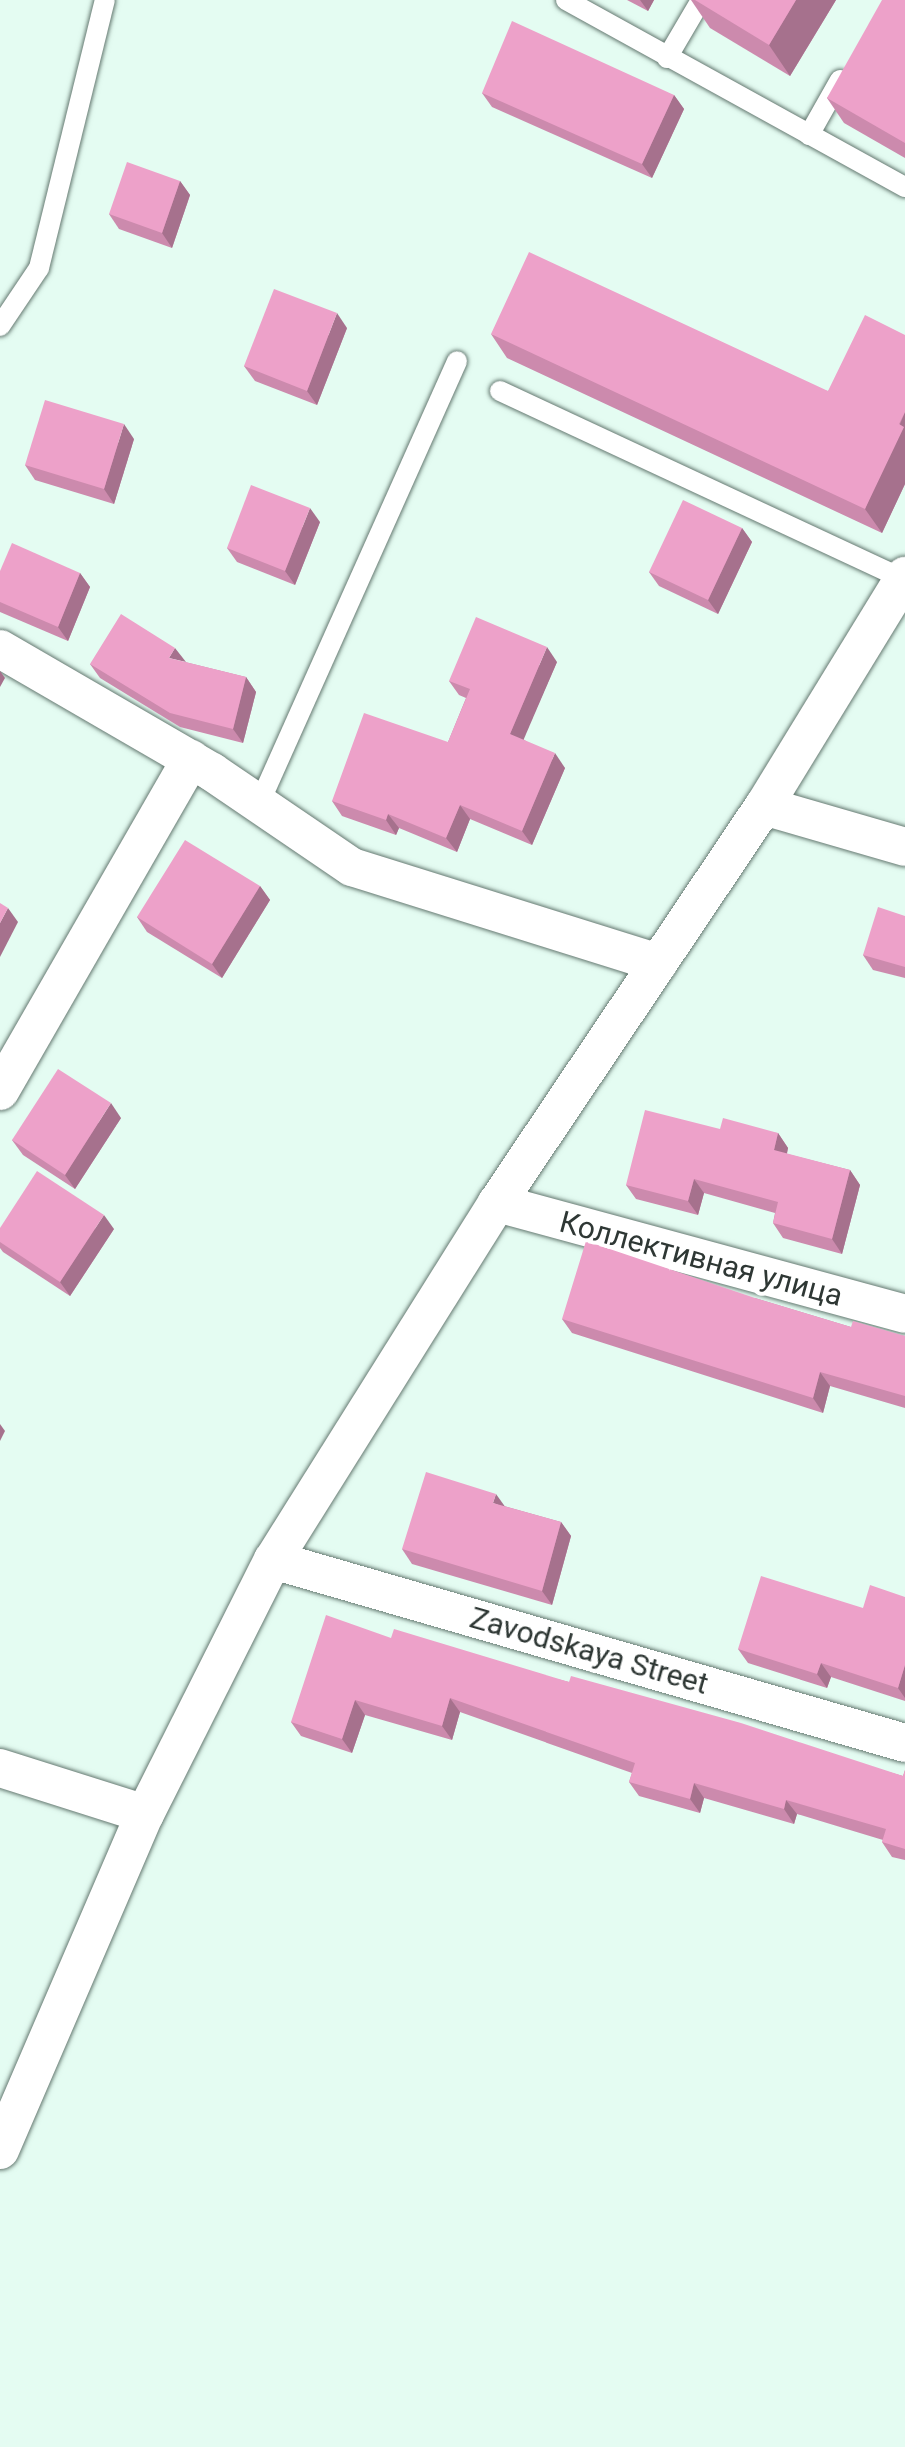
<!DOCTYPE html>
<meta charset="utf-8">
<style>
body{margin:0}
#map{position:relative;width:905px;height:2447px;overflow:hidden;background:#e4fcf2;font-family:Roboto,sans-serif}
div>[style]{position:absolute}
.roads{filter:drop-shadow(0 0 2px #657971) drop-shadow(0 0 2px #657971)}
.service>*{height:20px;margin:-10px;padding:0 10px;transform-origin:10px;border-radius:10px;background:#fff}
.minor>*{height:38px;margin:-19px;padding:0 19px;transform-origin:19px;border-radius:19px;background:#fff}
.wall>*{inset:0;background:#cc8aad}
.shaded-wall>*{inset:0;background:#a6718d}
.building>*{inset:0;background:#eda1c9}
span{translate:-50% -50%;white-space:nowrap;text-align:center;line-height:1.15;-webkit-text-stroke:8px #fff;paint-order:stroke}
.street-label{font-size:30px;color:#2e3734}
</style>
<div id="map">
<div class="roads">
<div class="service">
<div style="left:566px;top:0;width:387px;rotate:28.9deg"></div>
<div style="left:667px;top:58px;width:67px;rotate:-59.6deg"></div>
<div style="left:809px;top:135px;width:63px;rotate:-60.6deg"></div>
<div style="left:0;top:326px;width:70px;rotate:-56.1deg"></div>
<div style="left:39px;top:268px;width:276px;rotate:-76.2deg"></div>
<div style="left:500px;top:391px;width:445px;rotate:25deg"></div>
<div style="left:259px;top:804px;width:485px;rotate:-65.9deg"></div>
</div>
<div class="minor">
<div style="left:0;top:649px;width:245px;rotate:30.1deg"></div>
<div style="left:212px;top:772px;width:169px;rotate:34.2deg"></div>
<div style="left:352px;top:867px;width:321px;rotate:17.4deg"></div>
<div style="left:764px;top:806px;width:147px;rotate:16.2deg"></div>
<div style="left:0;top:1091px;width:383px;rotate:-60.1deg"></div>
<div style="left:497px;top:1203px;width:423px;rotate:15.2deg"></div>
<div style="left:273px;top:1560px;width:658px;rotate:16.15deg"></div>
<div style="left:0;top:1768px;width:152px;rotate:17.6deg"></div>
<div style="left:0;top:2150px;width:366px;rotate:-66.7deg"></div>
<div style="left:145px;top:1814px;width:284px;rotate:-63.3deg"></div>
<div style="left:273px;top:1560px;width:421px;rotate:-57.9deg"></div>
<div style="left:497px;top:1203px;width:478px;rotate:-56.1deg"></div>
<div style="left:764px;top:806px;width:270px;rotate:-58.5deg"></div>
</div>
</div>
<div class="wall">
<div style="clip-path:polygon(627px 0,654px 0,648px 11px)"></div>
<div style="clip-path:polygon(691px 0,836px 0,790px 76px,710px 28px)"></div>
<div style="clip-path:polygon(905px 0,905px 158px,844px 123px,827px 98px)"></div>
<div style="clip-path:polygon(482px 93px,674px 95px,684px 109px,652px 178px,492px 107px)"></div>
<div style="clip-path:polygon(180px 181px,190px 195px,172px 248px,119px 229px,109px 214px)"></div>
<div style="clip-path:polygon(347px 328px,317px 405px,255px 381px,244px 366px)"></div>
<div style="clip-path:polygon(491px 334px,828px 391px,905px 335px,905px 484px,882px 533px,507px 358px)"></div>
<div style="clip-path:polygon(134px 439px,114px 504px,35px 480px,25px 465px)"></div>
<div style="clip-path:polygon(320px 522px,295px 585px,237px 562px,227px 548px)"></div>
<div style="clip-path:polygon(742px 528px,752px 542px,718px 614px,659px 586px,649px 572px)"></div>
<div style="clip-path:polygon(0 571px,80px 573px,90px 587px,68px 641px,0 612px)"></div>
<div style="clip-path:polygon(185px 662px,246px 677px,256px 692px,243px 743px,180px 727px,100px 678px,90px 664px)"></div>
<div style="clip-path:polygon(557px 662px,523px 739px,565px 768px,532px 845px,470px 819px,457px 852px,399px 828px,396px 835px,342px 816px,332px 801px,448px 742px,466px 698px,459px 695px,449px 681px)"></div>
<div style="clip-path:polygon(260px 886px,270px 900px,222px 978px,147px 932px,137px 917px)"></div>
<div style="clip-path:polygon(905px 916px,905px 978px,873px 970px,863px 955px)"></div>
<div style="clip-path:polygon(121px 1118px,75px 1189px,23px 1155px,12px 1140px)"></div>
<div style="clip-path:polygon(720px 1129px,778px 1133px,788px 1148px,787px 1154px,850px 1170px,860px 1185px,842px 1254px,783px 1238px,773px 1223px,775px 1213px,704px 1193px,698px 1215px,636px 1199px,626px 1185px)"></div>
<div style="clip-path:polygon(0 1228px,114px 1229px,70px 1296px,3px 1252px,0 1248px)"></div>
<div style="clip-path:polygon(755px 1298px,851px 1327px,905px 1336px,905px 1408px,830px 1386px,823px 1413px,572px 1333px,562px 1319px)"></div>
<div style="clip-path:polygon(504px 1506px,561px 1522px,571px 1536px,552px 1605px,412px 1564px,402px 1549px)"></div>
<div style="clip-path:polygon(905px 1597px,905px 1701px,831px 1677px,827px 1688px,748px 1663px,738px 1649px,863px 1608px)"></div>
<div style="clip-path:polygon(391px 1638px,569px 1682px,903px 1776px,905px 1770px,905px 1860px,892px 1857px,882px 1842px,883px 1840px,797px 1814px,794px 1824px,704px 1798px,700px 1813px,639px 1796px,629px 1782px,632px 1773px,460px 1712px,452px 1740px,365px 1715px,352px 1753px,301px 1736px,291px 1722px)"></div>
</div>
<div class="shaded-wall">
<div style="clip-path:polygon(640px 0,654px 0,648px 11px)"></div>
<div style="clip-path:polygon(796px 0,836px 0,790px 76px,769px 45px)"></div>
<div style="clip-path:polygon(674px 95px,684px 109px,652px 178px,642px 164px)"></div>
<div style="clip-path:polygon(180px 181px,190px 195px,172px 248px,162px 233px)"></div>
<div style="clip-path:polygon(337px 313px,347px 328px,317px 405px,307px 391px)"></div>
<div style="clip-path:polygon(905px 412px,905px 484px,882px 533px,865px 509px)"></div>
<div style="clip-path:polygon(124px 424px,134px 439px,114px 504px,104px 489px)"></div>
<div style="clip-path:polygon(310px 508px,320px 522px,295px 585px,285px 571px)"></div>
<div style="clip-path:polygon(742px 528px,752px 542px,718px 614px,708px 600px)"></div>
<div style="clip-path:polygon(80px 573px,90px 587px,68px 641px,58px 627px)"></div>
<div style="clip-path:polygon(547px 647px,557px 662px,520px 748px,510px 734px)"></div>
<div style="clip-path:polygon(175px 648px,186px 662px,169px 658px)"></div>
<div style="clip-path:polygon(0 671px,5px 678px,0 687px)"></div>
<div style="clip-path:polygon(246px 677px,256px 692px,243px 743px,233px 729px)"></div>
<div style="clip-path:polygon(555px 753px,565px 768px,532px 845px,522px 831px)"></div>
<div style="clip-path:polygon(460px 805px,470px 819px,457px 852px,446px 838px)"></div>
<div style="clip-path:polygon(388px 814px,399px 828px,396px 835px,386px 820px)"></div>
<div style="clip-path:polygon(260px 886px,270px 900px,222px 978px,212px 964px)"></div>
<div style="clip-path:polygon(8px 908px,18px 922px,0 957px,0 923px)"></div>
<div style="clip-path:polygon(111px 1103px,121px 1118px,75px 1189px,65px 1175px)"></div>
<div style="clip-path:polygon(778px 1133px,788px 1148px,784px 1165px,774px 1150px)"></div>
<div style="clip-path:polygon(850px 1170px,860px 1185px,842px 1254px,832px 1239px)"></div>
<div style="clip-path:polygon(694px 1179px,704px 1193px,698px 1215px,688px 1201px)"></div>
<div style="clip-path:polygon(104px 1215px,114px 1229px,70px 1296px,60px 1282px)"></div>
<div style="clip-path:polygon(820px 1372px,830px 1386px,823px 1413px,813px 1398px)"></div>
<div style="clip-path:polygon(0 1424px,5px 1431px,0 1441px)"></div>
<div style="clip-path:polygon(496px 1494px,506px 1508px,493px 1503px)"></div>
<div style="clip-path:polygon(561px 1522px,571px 1536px,552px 1605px,542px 1591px)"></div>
<div style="clip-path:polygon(821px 1663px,831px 1677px,827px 1688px,817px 1674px)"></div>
<div style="clip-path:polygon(905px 1665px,905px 1698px,898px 1688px)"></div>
<div style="clip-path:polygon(450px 1698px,460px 1712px,452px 1740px,442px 1726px)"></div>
<div style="clip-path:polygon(355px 1700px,365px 1715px,352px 1753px,342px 1739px)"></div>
<div style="clip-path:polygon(694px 1783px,704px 1798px,700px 1813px,690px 1799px)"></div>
<div style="clip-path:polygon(786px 1800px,797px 1814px,794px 1824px,784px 1809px)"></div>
</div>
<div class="building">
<div style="clip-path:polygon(695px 0,796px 0,769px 45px)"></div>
<div style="clip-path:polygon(882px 0,905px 0,905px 143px,827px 98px)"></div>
<div style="clip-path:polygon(512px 21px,674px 95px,642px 164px,482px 93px)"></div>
<div style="clip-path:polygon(127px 162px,180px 181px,162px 233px,109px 214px)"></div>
<div style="clip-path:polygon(529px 252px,828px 391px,865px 315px,905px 335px,905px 412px,899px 424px,904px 427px,865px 509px,491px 334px)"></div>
<div style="clip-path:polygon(274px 289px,337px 313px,307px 391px,244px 366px)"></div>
<div style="clip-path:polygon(45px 400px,124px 424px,104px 489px,25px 465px)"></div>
<div style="clip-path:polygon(251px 485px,310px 508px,285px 571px,227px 548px)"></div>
<div style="clip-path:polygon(683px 500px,742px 528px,708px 600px,649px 572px)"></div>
<div style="clip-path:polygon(12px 543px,80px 573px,58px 627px,0 602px,0 571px)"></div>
<div style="clip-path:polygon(121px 614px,175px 648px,169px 658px,246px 677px,233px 729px,170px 713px,90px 664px)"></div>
<div style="clip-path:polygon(476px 617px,547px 647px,510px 734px,555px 753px,522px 831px,460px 805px,446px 838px,388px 814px,386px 820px,332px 801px,364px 713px,448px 742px,470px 689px,449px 681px)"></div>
<div style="clip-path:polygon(185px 840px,260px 886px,212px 964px,137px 917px)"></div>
<div style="clip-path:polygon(0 903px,8px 908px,0 923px)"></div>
<div style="clip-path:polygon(878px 907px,905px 916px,905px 967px,863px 955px)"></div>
<div style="clip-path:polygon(58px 1069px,111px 1103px,65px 1175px,12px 1140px)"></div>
<div style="clip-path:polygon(645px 1110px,720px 1129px,723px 1118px,778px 1133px,774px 1150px,850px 1170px,832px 1239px,773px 1223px,778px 1202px,694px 1179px,688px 1201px,626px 1185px)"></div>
<div style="clip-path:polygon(37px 1171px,104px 1215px,60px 1282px,0 1242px,0 1228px)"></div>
<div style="clip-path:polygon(586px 1241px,755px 1298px,851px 1327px,853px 1321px,905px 1336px,905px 1396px,820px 1372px,813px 1398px,562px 1319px)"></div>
<div style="clip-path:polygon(426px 1472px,496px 1494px,493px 1503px,561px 1522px,542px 1591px,402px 1549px)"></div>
<div style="clip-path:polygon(761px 1576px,863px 1608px,870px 1585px,905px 1597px,905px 1665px,898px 1688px,821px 1663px,817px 1674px,738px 1649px)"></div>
<div style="clip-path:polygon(326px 1615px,391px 1638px,394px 1629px,569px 1682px,571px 1676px,741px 1723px,903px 1776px,905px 1770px,905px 1849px,882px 1842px,886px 1829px,786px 1800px,784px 1809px,694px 1783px,690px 1799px,629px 1782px,635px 1763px,450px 1698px,442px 1726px,355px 1700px,342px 1739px,291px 1722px)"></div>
</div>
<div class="street-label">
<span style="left:701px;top:1259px;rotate:15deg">Коллективная улица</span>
<span style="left:589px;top:1651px;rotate:16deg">Zavodskaya Street</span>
</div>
</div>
